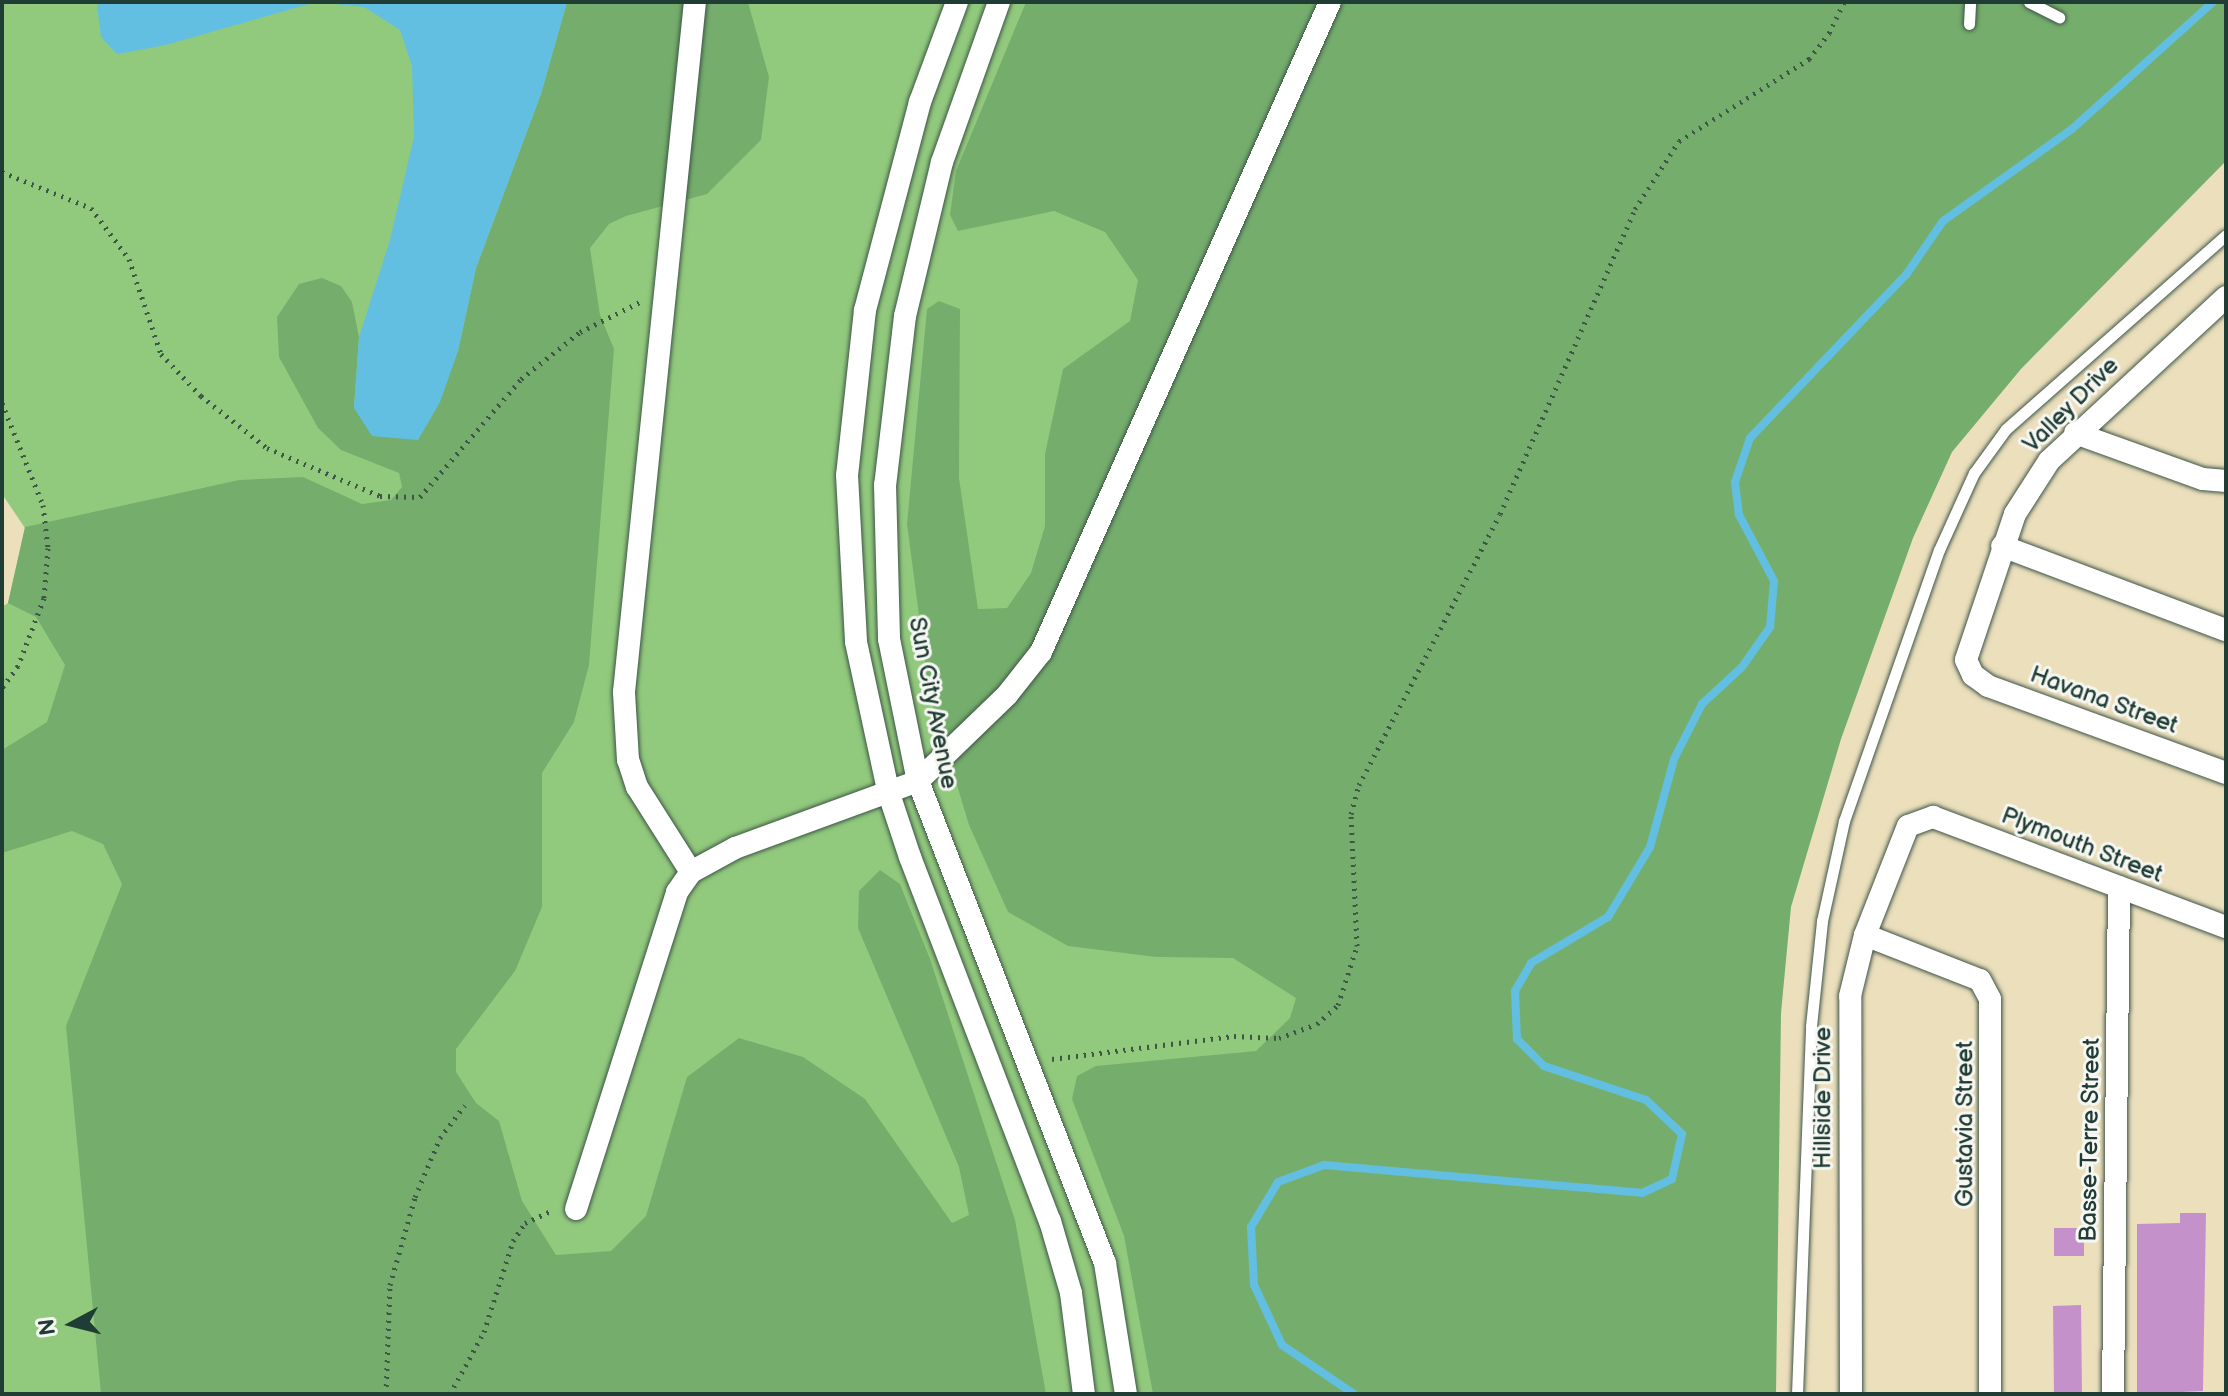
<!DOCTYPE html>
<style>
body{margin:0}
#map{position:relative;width:2228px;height:1396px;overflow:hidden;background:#ebdfbc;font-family:"Balsamiq Sans",sans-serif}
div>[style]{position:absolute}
.green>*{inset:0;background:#92ca7d}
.forest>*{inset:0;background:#75ae6c}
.water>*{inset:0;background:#63bfe1}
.stream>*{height:8px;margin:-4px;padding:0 4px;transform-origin:4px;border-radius:4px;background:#63bfe1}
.building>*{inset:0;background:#c591ca}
.path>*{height:5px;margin-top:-2.5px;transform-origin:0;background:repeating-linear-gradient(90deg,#3e5548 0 2px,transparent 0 8px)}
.roads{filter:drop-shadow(0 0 2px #3e5548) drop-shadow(0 0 2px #3e5548)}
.service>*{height:11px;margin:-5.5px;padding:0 5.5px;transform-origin:5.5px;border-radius:5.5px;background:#fff}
.minor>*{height:22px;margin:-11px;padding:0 11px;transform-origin:11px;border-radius:11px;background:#fff}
span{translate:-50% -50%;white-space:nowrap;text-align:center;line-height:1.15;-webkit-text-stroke:6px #f6f6f2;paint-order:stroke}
.street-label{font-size:24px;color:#1f3d34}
.frame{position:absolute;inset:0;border:4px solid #1f3d34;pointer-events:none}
.north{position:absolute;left:32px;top:1284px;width:80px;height:80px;-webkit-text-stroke:6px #f6f6f2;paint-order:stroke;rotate:263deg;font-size:22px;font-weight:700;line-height:32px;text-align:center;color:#1f3d34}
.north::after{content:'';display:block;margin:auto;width:28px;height:36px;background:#1f3d34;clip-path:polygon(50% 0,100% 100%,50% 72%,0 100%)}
</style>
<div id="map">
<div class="green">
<div style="clip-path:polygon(2px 2px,2188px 2px,1292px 1394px,2px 1394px,2px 607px,8px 603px,25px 528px,2px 494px)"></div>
</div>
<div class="forest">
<div style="clip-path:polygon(567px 2px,748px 2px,769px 77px,761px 140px,707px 194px,626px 216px,609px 224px,590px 248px,600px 315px,614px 349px,589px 665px,574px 722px,542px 773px,542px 907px,515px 971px,456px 1049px,456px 1072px,476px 1103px,499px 1121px,522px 1201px,556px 1255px,611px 1251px,646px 1216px,687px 1077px,739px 1038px,803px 1057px,865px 1099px,952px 1223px,969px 1215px,959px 1167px,858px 928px,859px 891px,880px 870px,900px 884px,930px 959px,1015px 1220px,1046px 1394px,101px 1394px,66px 1026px,122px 884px,103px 844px,72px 831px,2px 853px,2px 750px,47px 722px,65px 665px,36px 617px,8px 603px,25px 527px,239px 480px,303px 477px,362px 504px,391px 500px,402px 487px,399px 473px,341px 450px,318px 428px,279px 357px,277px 317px,299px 284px,322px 278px,341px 286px,352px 302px,359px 337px,354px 408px,458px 351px,476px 268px,541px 94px)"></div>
<div style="clip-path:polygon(1026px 2px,2226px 2px,2226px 161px,2021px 369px,1952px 452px,1913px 538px,1841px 739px,1791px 907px,1781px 1013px,1776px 1394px,1153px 1394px,1124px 1236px,1072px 1099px,1077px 1076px,1096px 1066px,1256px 1051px,1290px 1018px,1296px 998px,1233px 958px,1156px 957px,1068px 946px,1008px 912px,969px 825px,929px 692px,907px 524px,927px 309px,939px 301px,960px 309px,959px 478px,978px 609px,1007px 608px,1031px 573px,1045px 526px,1045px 454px,1063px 369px,1130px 321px,1138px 280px,1105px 232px,1054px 211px,958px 231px,950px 215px,956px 171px)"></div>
</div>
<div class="water">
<div style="clip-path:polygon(101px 2px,567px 2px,541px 94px,476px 268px,458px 351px,440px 402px,418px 440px,372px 436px,354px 408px,359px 337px,390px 240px,414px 136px,412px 66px,400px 30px,364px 7px,316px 2px,166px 45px,117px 54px,101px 37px,97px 6px)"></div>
</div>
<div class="stream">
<div style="left:1354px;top:1394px;width:87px;rotate:-145.8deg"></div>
<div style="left:1282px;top:1345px;width:66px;rotate:-115deg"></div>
<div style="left:1254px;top:1285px;width:58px;rotate:-93deg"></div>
<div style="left:1251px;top:1227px;width:52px;rotate:-59deg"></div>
<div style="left:1278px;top:1182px;width:49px;rotate:-20.3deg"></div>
<div style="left:1324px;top:1165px;width:319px;rotate:5deg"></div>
<div style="left:1642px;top:1193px;width:33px;rotate:-25deg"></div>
<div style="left:1672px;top:1179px;width:46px;rotate:-77.5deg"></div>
<div style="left:1682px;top:1134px;width:50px;rotate:-136.6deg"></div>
<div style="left:1646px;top:1100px;width:108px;rotate:-161.6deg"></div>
<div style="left:1544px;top:1066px;width:38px;rotate:-135deg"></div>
<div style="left:1517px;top:1039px;width:48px;rotate:-92.4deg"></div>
<div style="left:1515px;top:991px;width:32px;rotate:-60deg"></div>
<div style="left:1531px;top:963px;width:90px;rotate:-30.9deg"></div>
<div style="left:1608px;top:917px;width:82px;rotate:-59deg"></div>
<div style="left:1650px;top:847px;width:91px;rotate:-74.7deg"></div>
<div style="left:1674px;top:759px;width:62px;rotate:-63deg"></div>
<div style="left:1702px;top:704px;width:54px;rotate:-42.8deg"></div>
<div style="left:1742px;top:667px;width:49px;rotate:-55deg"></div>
<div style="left:1770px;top:627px;width:46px;rotate:-85deg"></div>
<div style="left:1774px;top:581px;width:75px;rotate:-117.9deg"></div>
<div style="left:1739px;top:515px;width:33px;rotate:-97deg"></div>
<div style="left:1735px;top:482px;width:46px;rotate:-71.2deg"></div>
<div style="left:1750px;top:438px;width:226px;rotate:-46.3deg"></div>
<div style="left:1906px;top:275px;width:65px;rotate:-55.6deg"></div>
<div style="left:1943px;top:221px;width:158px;rotate:-35.5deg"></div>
<div style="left:2072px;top:129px;width:190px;rotate:-42deg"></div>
</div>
<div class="building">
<div style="clip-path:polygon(2180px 1213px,2206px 1213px,2203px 1391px,2137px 1394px,2137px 1224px,2180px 1223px)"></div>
<div style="clip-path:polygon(2054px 1228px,2084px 1228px,2084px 1256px,2054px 1256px)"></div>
<div style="clip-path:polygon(2081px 1305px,2082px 1394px,2054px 1394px,2053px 1306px)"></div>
</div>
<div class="path">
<div style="left:2px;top:172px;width:96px;rotate:22deg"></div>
<div style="left:91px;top:208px;width:64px;rotate:53.3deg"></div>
<div style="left:129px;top:259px;width:100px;rotate:71.4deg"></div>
<div style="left:161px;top:354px;width:58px;rotate:46.4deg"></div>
<div style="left:201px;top:396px;width:84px;rotate:38.2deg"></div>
<div style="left:267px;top:448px;width:123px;rotate:23deg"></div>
<div style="left:380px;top:496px;width:40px;rotate:1.4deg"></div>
<div style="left:420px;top:497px;width:155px;rotate:-49.4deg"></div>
<div style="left:521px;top:379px;width:75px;rotate:-38.5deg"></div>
<div style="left:580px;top:332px;width:67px;rotate:-26.6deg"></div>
<div style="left:2px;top:403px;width:110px;rotate:68.1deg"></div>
<div style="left:43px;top:505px;width:43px;rotate:83.4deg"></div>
<div style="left:48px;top:548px;width:50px;rotate:94.6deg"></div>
<div style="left:44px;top:598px;width:73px;rotate:110.9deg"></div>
<div style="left:18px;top:666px;width:27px;rotate:126deg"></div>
<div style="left:1052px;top:1059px;width:183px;rotate:-7.2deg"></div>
<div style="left:1234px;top:1036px;width:45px;rotate:2.5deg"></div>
<div style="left:1279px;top:1038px;width:40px;rotate:-20.2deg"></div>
<div style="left:1317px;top:1024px;width:28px;rotate:-42deg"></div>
<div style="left:1338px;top:1005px;width:62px;rotate:-72.1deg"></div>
<div style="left:1357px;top:946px;width:132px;rotate:-92.6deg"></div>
<div style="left:1351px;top:814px;width:30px;rotate:-75deg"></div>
<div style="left:1359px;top:785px;width:305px;rotate:-62.5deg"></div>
<div style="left:1500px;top:514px;width:334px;rotate:-66.1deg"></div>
<div style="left:1635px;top:209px;width:81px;rotate:-57.1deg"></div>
<div style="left:1679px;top:141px;width:154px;rotate:-32.2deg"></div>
<div style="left:1809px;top:59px;width:33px;rotate:-52deg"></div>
<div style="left:1829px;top:33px;width:34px;rotate:-64deg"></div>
<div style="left:386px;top:1394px;width:109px;rotate:-87.9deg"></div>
<div style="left:390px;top:1285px;width:91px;rotate:-74.1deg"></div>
<div style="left:415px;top:1197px;width:64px;rotate:-67deg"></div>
<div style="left:440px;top:1138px;width:41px;rotate:-52.9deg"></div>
<div style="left:450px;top:1394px;width:71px;rotate:-61.3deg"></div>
<div style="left:484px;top:1332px;width:96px;rotate:-72.3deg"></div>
<div style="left:513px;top:1241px;width:22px;rotate:-56deg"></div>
<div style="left:525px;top:1223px;width:31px;rotate:-25deg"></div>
</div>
<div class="roads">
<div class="service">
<div style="left:2029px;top:2px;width:34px;rotate:27deg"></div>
<div style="left:1969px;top:24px;width:22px;rotate:-87deg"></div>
<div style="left:1797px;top:1394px;width:368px;rotate:-87.8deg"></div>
<div style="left:1811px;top:1026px;width:106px;rotate:-84deg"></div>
<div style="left:1822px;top:921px;width:102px;rotate:-77.6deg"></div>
<div style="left:1844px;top:821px;width:287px;rotate:-70.7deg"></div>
<div style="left:1939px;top:550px;width:85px;rotate:-65.6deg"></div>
<div style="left:1974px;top:473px;width:54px;rotate:-54deg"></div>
<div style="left:2006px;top:429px;width:293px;rotate:-41.4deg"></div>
</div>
<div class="minor">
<div style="left:957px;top:2px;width:107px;rotate:110.3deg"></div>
<div style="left:920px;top:102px;width:215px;rotate:104.8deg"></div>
<div style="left:865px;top:310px;width:166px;rotate:96.2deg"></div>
<div style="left:847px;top:475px;width:167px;rotate:86.9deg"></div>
<div style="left:856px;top:642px;width:156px;rotate:77.8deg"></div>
<div style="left:889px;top:794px;width:66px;rotate:71.6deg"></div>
<div style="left:910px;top:857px;width:390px;rotate:69deg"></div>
<div style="left:1050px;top:1221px;width:75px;rotate:73.7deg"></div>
<div style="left:1071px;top:1293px;width:102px;rotate:82.7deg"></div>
<div style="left:999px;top:2px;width:170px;rotate:109.6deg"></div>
<div style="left:942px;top:162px;width:158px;rotate:103.5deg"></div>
<div style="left:905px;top:316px;width:170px;rotate:96.7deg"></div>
<div style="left:885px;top:485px;width:154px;rotate:88.5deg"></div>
<div style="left:889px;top:639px;width:145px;rotate:78.5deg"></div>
<div style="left:918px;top:781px;width:517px;rotate:68.8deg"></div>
<div style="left:1105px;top:1263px;width:133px;rotate:80.9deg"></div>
<div style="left:2226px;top:297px;width:241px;rotate:137.2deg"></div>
<div style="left:2049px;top:461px;width:63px;rotate:122.7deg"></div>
<div style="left:2015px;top:514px;width:154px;rotate:108.6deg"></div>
<div style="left:1966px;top:660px;width:17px;rotate:65deg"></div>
<div style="left:1973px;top:675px;width:19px;rotate:36deg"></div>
<div style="left:1988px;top:686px;width:253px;rotate:20.1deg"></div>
<div style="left:2075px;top:433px;width:136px;rotate:19.8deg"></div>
<div style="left:2203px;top:479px;width:23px;rotate:5deg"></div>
<div style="left:2002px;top:546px;width:239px;rotate:20.6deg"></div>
<div style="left:691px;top:872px;width:101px;rotate:-122.4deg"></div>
<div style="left:637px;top:787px;width:28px;rotate:-108deg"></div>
<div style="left:628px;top:760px;width:68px;rotate:-93.4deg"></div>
<div style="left:624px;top:692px;width:694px;rotate:-84.13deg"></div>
<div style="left:1865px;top:935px;width:123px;rotate:21.4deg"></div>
<div style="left:1980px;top:980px;width:21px;rotate:62deg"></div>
<div style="left:1990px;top:999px;width:395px;rotate:90deg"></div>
<div style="left:576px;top:1209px;width:333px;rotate:-72.3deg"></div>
<div style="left:677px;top:892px;width:24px;rotate:-55deg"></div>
<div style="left:691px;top:872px;width:50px;rotate:-28.6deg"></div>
<div style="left:735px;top:848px;width:195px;rotate:-20.1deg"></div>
<div style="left:918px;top:781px;width:124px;rotate:-44deg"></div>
<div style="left:1007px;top:695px;width:55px;rotate:-51.7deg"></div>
<div style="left:1041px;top:652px;width:711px;rotate:-66.03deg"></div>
<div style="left:1851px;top:1394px;width:398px;rotate:-90.1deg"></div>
<div style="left:1850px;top:996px;width:63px;rotate:-76.2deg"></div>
<div style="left:1865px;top:935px;width:117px;rotate:-68.5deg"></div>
<div style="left:1908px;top:826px;width:27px;rotate:-20deg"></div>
<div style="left:1933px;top:817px;width:313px;rotate:20.6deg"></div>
<div style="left:2113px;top:1394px;width:507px;rotate:-89.32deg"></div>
</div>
</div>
<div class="street-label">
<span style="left:2071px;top:405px;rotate:-45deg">Valley Drive</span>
<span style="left:2104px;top:700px;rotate:20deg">Havana Street</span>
<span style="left:933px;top:703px;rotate:79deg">Sun City Avenue</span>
<span style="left:2082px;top:845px;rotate:21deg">Plymouth Street</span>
<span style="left:1823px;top:1098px;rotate:-90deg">Hillside Drive</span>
<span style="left:1965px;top:1124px;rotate:-90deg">Gustavia Street</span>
<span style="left:2090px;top:1140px;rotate:-89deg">Basse-Terre Street</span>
</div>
<div class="frame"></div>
<div class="north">N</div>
</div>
